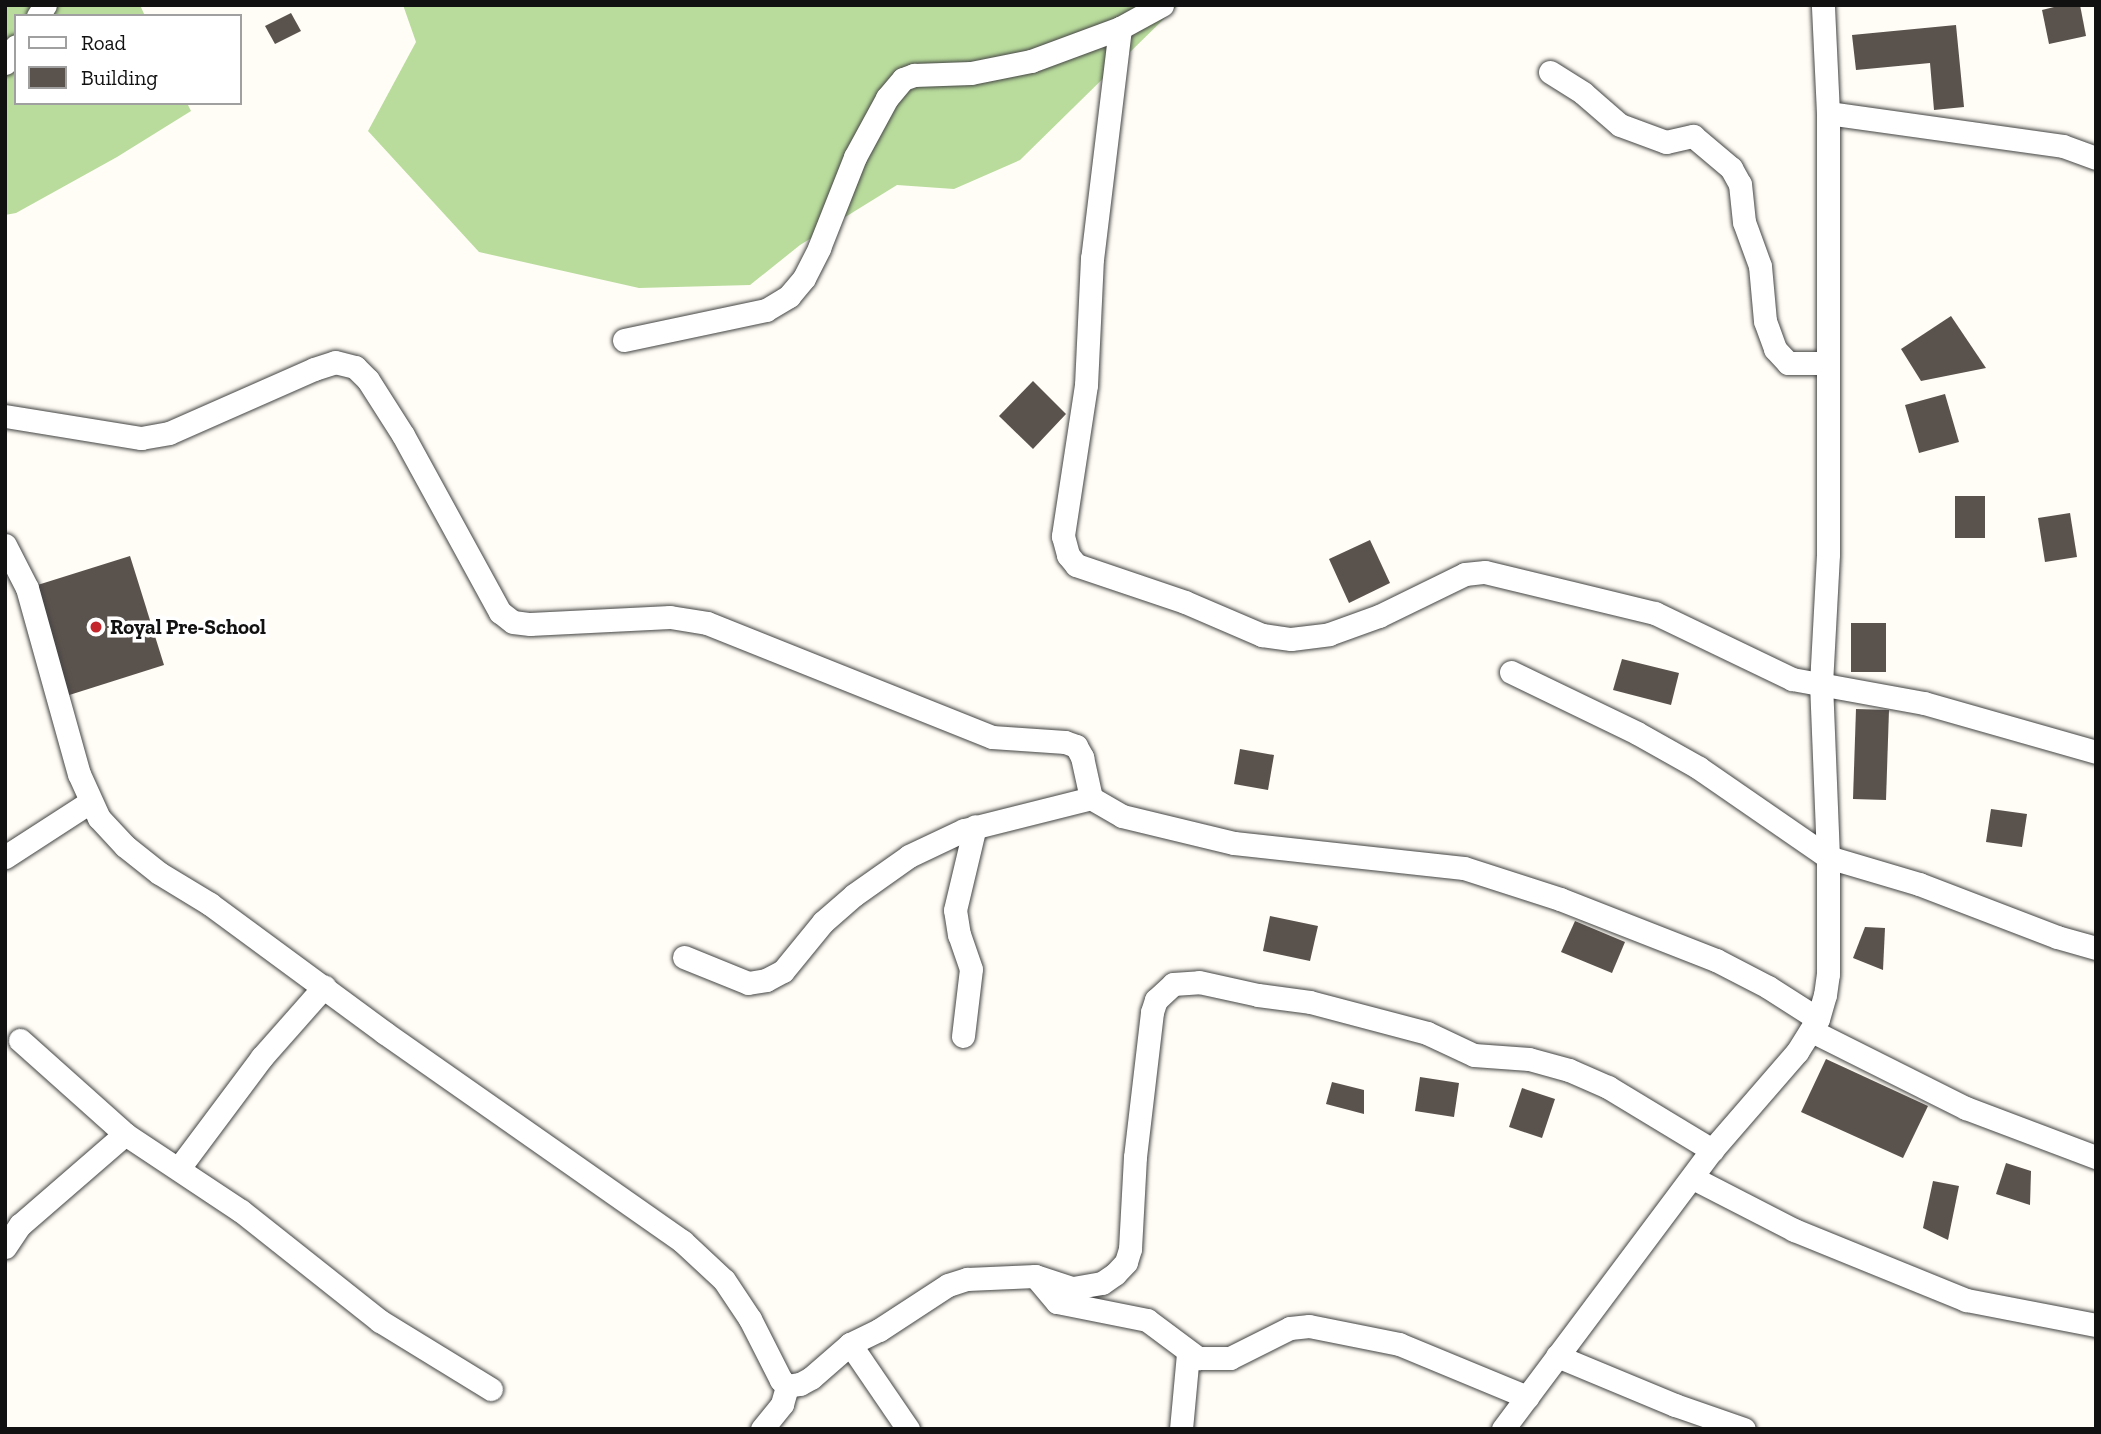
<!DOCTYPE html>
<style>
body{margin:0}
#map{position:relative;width:2101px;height:1434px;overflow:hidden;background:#fffdf5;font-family:"Zilla Slab",serif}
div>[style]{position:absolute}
.forest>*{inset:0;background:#b9dc9c}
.building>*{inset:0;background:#5a524d}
.roads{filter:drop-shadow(0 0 2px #444) drop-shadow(0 0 2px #444)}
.minor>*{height:23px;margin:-11.5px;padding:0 11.5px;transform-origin:11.5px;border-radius:11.5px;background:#fff}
.dots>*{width:19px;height:19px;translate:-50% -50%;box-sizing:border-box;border:4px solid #fff;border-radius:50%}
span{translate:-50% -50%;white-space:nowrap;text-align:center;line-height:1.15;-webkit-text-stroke:7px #fff;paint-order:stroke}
.poi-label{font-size:21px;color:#111;font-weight:700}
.left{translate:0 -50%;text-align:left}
.frame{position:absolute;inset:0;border:7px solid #111;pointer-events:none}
.legend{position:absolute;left:14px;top:14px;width:228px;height:91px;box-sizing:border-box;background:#fff;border:2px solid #a0a0a0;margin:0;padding:9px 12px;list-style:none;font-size:21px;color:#111}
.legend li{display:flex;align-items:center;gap:14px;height:35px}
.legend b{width:35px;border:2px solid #a0a0a0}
</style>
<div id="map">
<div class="forest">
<div style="clip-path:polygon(5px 5px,140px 5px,145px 16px,16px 16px,16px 103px,187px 103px,191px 111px,117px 157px,16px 213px,5px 215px)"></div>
<div style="clip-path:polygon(403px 5px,1178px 5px,1020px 160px,954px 189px,897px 185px,800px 245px,750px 285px,639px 288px,479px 252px,368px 131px,416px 42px)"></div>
</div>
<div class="building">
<div style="clip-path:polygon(2062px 5px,2080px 5px,2086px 36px,2049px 44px,2042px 10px)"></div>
<div style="clip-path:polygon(291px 13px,301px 31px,275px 44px,265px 26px)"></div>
<div style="clip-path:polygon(1956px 25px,1964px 107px,1934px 110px,1930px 63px,1856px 70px,1852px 35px)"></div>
<div style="clip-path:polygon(1951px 316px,1986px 368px,1921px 381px,1901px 349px)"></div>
<div style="clip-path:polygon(1033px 381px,1066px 414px,1033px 449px,999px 416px)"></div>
<div style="clip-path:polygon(1945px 394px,1959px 442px,1919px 453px,1905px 405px)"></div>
<div style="clip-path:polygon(1955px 496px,1985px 496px,1985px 538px,1955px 538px)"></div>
<div style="clip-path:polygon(2070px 513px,2077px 557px,2045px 562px,2038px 518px)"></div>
<div style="clip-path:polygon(1370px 540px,1390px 583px,1349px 603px,1329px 559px)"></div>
<div style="clip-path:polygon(130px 556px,164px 665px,63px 697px,28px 588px)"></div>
<div style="clip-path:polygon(1851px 623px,1886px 623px,1886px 672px,1851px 672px)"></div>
<div style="clip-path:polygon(1622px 659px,1679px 673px,1671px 705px,1613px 690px)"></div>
<div style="clip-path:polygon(1856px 709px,1889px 710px,1886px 800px,1853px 799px)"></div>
<div style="clip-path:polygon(1240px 749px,1274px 755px,1268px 790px,1234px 784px)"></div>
<div style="clip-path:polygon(1991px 809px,2027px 814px,2022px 847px,1986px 842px)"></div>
<div style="clip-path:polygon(1270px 916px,1318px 926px,1310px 961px,1263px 951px)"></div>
<div style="clip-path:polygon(1575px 921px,1625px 942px,1612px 973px,1561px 952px)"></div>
<div style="clip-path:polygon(1865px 927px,1885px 928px,1883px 970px,1853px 958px)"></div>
<div style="clip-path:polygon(1826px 1059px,1928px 1106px,1903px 1158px,1801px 1112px)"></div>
<div style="clip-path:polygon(1420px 1077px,1459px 1083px,1454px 1117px,1415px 1111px)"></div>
<div style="clip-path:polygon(1332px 1082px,1364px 1090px,1364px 1114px,1326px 1104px)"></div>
<div style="clip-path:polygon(1522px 1088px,1555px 1099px,1542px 1138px,1509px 1127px)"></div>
<div style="clip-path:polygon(2006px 1163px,2031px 1171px,2030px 1205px,1996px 1194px)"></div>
<div style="clip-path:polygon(1933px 1181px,1959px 1186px,1948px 1240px,1923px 1228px)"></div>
</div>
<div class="roads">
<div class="minor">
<div style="left:38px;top:16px;width:13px;rotate:-58deg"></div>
<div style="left:1120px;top:28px;width:232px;rotate:96.9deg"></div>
<div style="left:1092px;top:258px;width:127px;rotate:92.7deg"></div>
<div style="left:1086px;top:385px;width:153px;rotate:98.7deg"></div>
<div style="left:1063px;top:536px;width:20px;rotate:75deg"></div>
<div style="left:1068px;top:555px;width:13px;rotate:51deg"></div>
<div style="left:1076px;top:565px;width:115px;rotate:18.7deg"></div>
<div style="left:1185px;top:602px;width:84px;rotate:23.2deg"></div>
<div style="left:1262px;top:635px;width:29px;rotate:8deg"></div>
<div style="left:1291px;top:639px;width:38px;rotate:-7deg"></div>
<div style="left:1329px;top:634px;width:53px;rotate:-19.8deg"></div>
<div style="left:1379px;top:616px;width:96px;rotate:-26deg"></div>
<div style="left:1465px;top:574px;width:20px;rotate:-6deg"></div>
<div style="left:1485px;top:572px;width:175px;rotate:13.6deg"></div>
<div style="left:1655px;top:613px;width:152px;rotate:25.7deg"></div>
<div style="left:1792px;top:679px;width:134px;rotate:10.3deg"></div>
<div style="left:1924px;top:703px;width:179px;rotate:15.9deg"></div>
<div style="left:5px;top:63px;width:20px;rotate:-57deg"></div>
<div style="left:1550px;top:72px;width:39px;rotate:32deg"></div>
<div style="left:1583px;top:93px;width:49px;rotate:40.9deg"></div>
<div style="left:1620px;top:125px;width:49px;rotate:20.3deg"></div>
<div style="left:1666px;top:142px;width:28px;rotate:-13deg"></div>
<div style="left:1693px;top:136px;width:50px;rotate:40.1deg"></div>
<div style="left:1731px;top:168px;width:18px;rotate:61deg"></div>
<div style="left:1740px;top:184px;width:38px;rotate:84deg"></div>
<div style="left:1744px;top:222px;width:47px;rotate:70deg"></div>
<div style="left:1760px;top:266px;width:55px;rotate:84.8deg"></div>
<div style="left:1765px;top:321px;width:30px;rotate:70deg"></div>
<div style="left:1775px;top:349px;width:19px;rotate:47deg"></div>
<div style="left:1788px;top:363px;width:40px"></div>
<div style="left:1828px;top:113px;width:237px;rotate:8deg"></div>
<div style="left:2063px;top:146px;width:35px;rotate:20deg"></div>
<div style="left:624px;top:340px;width:145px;rotate:-11.9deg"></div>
<div style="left:766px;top:310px;width:27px;rotate:-31deg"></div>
<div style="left:789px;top:296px;width:23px;rotate:-50deg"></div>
<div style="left:804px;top:278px;width:34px;rotate:-63deg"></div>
<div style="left:819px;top:248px;width:98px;rotate:-68.4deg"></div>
<div style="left:855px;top:157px;width:67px;rotate:-61.5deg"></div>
<div style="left:887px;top:98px;width:25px;rotate:-50deg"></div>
<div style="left:903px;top:79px;width:12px;rotate:-20deg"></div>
<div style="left:914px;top:75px;width:57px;rotate:-2deg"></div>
<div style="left:971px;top:73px;width:61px;rotate:-11.3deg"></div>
<div style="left:1031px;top:61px;width:95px;rotate:-20.3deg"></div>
<div style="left:1120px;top:28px;width:48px;rotate:-28.7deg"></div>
<div style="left:5px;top:416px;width:138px;rotate:9.2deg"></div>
<div style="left:141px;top:438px;width:28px;rotate:-10deg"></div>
<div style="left:169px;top:433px;width:158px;rotate:-23.8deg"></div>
<div style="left:314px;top:369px;width:22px;rotate:-18deg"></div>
<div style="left:335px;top:362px;width:21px;rotate:14deg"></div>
<div style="left:355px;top:367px;width:18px;rotate:45deg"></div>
<div style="left:368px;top:380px;width:65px;rotate:57.5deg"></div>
<div style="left:403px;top:435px;width:202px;rotate:61.3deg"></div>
<div style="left:500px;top:612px;width:16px;rotate:38deg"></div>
<div style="left:513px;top:622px;width:17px;rotate:7deg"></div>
<div style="left:530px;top:624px;width:140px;rotate:-2.9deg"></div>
<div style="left:670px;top:617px;width:37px;rotate:9deg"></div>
<div style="left:707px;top:623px;width:307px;rotate:21.8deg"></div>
<div style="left:992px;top:737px;width:73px;rotate:3.9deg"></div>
<div style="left:1065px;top:742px;width:12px;rotate:20deg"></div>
<div style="left:1076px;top:746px;width:13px;rotate:61deg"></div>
<div style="left:1082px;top:757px;width:42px;rotate:77.6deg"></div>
<div style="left:1091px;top:798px;width:36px;rotate:30deg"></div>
<div style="left:1122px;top:816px;width:115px;rotate:13.6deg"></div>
<div style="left:1234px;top:843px;width:231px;rotate:6.2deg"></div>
<div style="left:1464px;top:868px;width:101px;rotate:17.9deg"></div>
<div style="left:1560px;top:899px;width:168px;rotate:21.4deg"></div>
<div style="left:1716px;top:960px;width:59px;rotate:27.4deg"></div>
<div style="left:1768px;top:987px;width:59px;rotate:32.6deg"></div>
<div style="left:5px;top:545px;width:48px;rotate:62.9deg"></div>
<div style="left:27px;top:588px;width:193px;rotate:74.4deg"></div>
<div style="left:79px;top:774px;width:48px;rotate:65.6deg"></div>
<div style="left:99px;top:818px;width:38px;rotate:47deg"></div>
<div style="left:125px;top:846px;width:43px;rotate:38.5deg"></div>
<div style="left:159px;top:873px;width:60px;rotate:31.3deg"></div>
<div style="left:210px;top:904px;width:217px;rotate:36.4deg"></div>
<div style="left:385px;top:1033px;width:363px;rotate:35deg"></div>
<div style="left:682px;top:1241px;width:57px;rotate:42.9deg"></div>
<div style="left:724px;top:1280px;width:47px;rotate:56.3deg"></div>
<div style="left:750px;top:1319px;width:68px;rotate:63.1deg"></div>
<div style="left:781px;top:1380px;width:8px;rotate:45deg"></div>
<div style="left:787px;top:1386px;width:13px;rotate:-9deg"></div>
<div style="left:800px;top:1384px;width:13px;rotate:-29deg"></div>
<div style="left:811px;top:1378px;width:52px;rotate:-41.1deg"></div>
<div style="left:850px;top:1344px;width:32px;rotate:-26deg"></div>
<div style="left:879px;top:1330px;width:82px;rotate:-33.1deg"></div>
<div style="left:948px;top:1285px;width:20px;rotate:-18deg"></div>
<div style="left:967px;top:1279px;width:68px;rotate:-2.5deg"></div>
<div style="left:1035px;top:1276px;width:40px;rotate:18deg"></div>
<div style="left:1073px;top:1288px;width:29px;rotate:-10deg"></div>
<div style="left:1102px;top:1283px;width:16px;rotate:-35deg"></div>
<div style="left:1115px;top:1274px;width:16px;rotate:-47deg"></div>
<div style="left:1126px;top:1262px;width:14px;rotate:-73deg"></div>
<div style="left:1130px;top:1249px;width:92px;rotate:-86.9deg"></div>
<div style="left:1135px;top:1157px;width:146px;rotate:-83.3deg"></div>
<div style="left:1152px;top:1012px;width:13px;rotate:-72deg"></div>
<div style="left:1156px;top:1000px;width:23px;rotate:-43deg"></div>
<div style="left:1173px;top:984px;width:26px;rotate:-4deg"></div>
<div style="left:1199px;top:982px;width:60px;rotate:12.4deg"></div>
<div style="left:1258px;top:995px;width:52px;rotate:7.7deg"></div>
<div style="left:1310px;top:1002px;width:121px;rotate:14.8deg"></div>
<div style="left:1427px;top:1033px;width:52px;rotate:25.1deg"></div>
<div style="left:1474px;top:1055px;width:55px;rotate:4.2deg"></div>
<div style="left:1529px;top:1059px;width:41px;rotate:15.4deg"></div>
<div style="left:1569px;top:1070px;width:43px;rotate:23.6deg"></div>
<div style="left:1608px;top:1087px;width:122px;rotate:31.2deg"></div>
<div style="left:1511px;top:672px;width:140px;rotate:25.8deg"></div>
<div style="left:1637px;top:733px;width:71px;rotate:29.4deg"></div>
<div style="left:1699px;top:768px;width:157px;rotate:34.6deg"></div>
<div style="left:1828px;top:857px;width:95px;rotate:16.5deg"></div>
<div style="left:1919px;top:884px;width:148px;rotate:21deg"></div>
<div style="left:2057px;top:937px;width:41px;rotate:15.8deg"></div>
<div style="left:5px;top:857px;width:101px;rotate:-32.9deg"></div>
<div style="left:684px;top:957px;width:69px;rotate:22.1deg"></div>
<div style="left:748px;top:983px;width:18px;rotate:-9deg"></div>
<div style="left:766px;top:980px;width:19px;rotate:-28deg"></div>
<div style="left:783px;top:971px;width:63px;rotate:-50.8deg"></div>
<div style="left:823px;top:922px;width:41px;rotate:-41.1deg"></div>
<div style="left:854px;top:895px;width:67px;rotate:-35.3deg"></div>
<div style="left:909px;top:856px;width:61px;rotate:-25.3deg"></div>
<div style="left:964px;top:830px;width:131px;rotate:-14.1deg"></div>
<div style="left:1812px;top:1031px;width:172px;rotate:26.6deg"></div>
<div style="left:1966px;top:1108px;width:139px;rotate:20.7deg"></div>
<div style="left:963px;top:1036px;width:67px;rotate:-83.2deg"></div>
<div style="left:971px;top:969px;width:36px;rotate:-109deg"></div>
<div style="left:959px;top:935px;width:25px;rotate:-99deg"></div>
<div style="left:955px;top:910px;width:86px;rotate:-76.6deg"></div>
<div style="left:20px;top:1040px;width:141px;rotate:41.8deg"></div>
<div style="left:125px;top:1134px;width:139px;rotate:33.6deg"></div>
<div style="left:241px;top:1211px;width:177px;rotate:38.4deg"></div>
<div style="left:380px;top:1321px;width:130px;rotate:31.5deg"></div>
<div style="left:179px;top:1168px;width:139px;rotate:-53.2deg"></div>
<div style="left:262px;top:1057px;width:94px;rotate:-48.5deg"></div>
<div style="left:1693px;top:1178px;width:114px;rotate:27.2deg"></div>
<div style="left:1794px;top:1230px;width:186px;rotate:22.1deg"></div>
<div style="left:1966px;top:1300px;width:132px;rotate:10.9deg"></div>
<div style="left:5px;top:1247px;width:27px;rotate:-56deg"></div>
<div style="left:20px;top:1225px;width:139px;rotate:-40.9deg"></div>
<div style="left:1035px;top:1276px;width:34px;rotate:50deg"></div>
<div style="left:1057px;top:1302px;width:92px;rotate:11.3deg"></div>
<div style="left:1147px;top:1320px;width:64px;rotate:36.7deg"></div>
<div style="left:1198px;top:1358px;width:32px"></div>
<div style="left:1230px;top:1358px;width:67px;rotate:-26.6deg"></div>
<div style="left:1290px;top:1328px;width:19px;rotate:-6deg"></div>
<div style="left:1309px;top:1326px;width:92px;rotate:11.3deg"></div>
<div style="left:1399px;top:1344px;width:139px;rotate:22.5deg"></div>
<div style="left:850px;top:1344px;width:103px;rotate:55.7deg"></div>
<div style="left:1557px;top:1356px;width:128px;rotate:22.6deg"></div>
<div style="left:1675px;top:1405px;width:73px;rotate:19.2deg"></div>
<div style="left:762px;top:1429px;width:32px;rotate:-51deg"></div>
<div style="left:782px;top:1404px;width:19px;rotate:-74deg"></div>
<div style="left:1181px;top:1429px;width:76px;rotate:-84.7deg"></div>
<div style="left:1503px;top:1429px;width:349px;rotate:-53.2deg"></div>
<div style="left:1712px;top:1150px;width:130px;rotate:-49.1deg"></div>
<div style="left:1797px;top:1052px;width:39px;rotate:-58deg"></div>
<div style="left:1818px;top:1019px;width:25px;rotate:-74deg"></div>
<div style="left:1825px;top:995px;width:21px;rotate:-82deg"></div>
<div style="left:1828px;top:974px;width:117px;rotate:-90deg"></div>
<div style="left:1828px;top:857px;width:173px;rotate:-92.3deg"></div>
<div style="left:1821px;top:684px;width:130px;rotate:-86.9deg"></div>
<div style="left:1828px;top:554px;width:441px;rotate:-90deg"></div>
<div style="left:1828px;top:113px;width:108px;rotate:-92.7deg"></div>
</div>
</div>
<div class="dots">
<div style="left:96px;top:627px;background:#c4262e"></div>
</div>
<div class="poi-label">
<span class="left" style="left:110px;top:627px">Royal Pre-School</span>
</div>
<div class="frame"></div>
<ul class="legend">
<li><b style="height:9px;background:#fff"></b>Road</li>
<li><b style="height:19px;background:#5a524d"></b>Building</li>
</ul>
</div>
